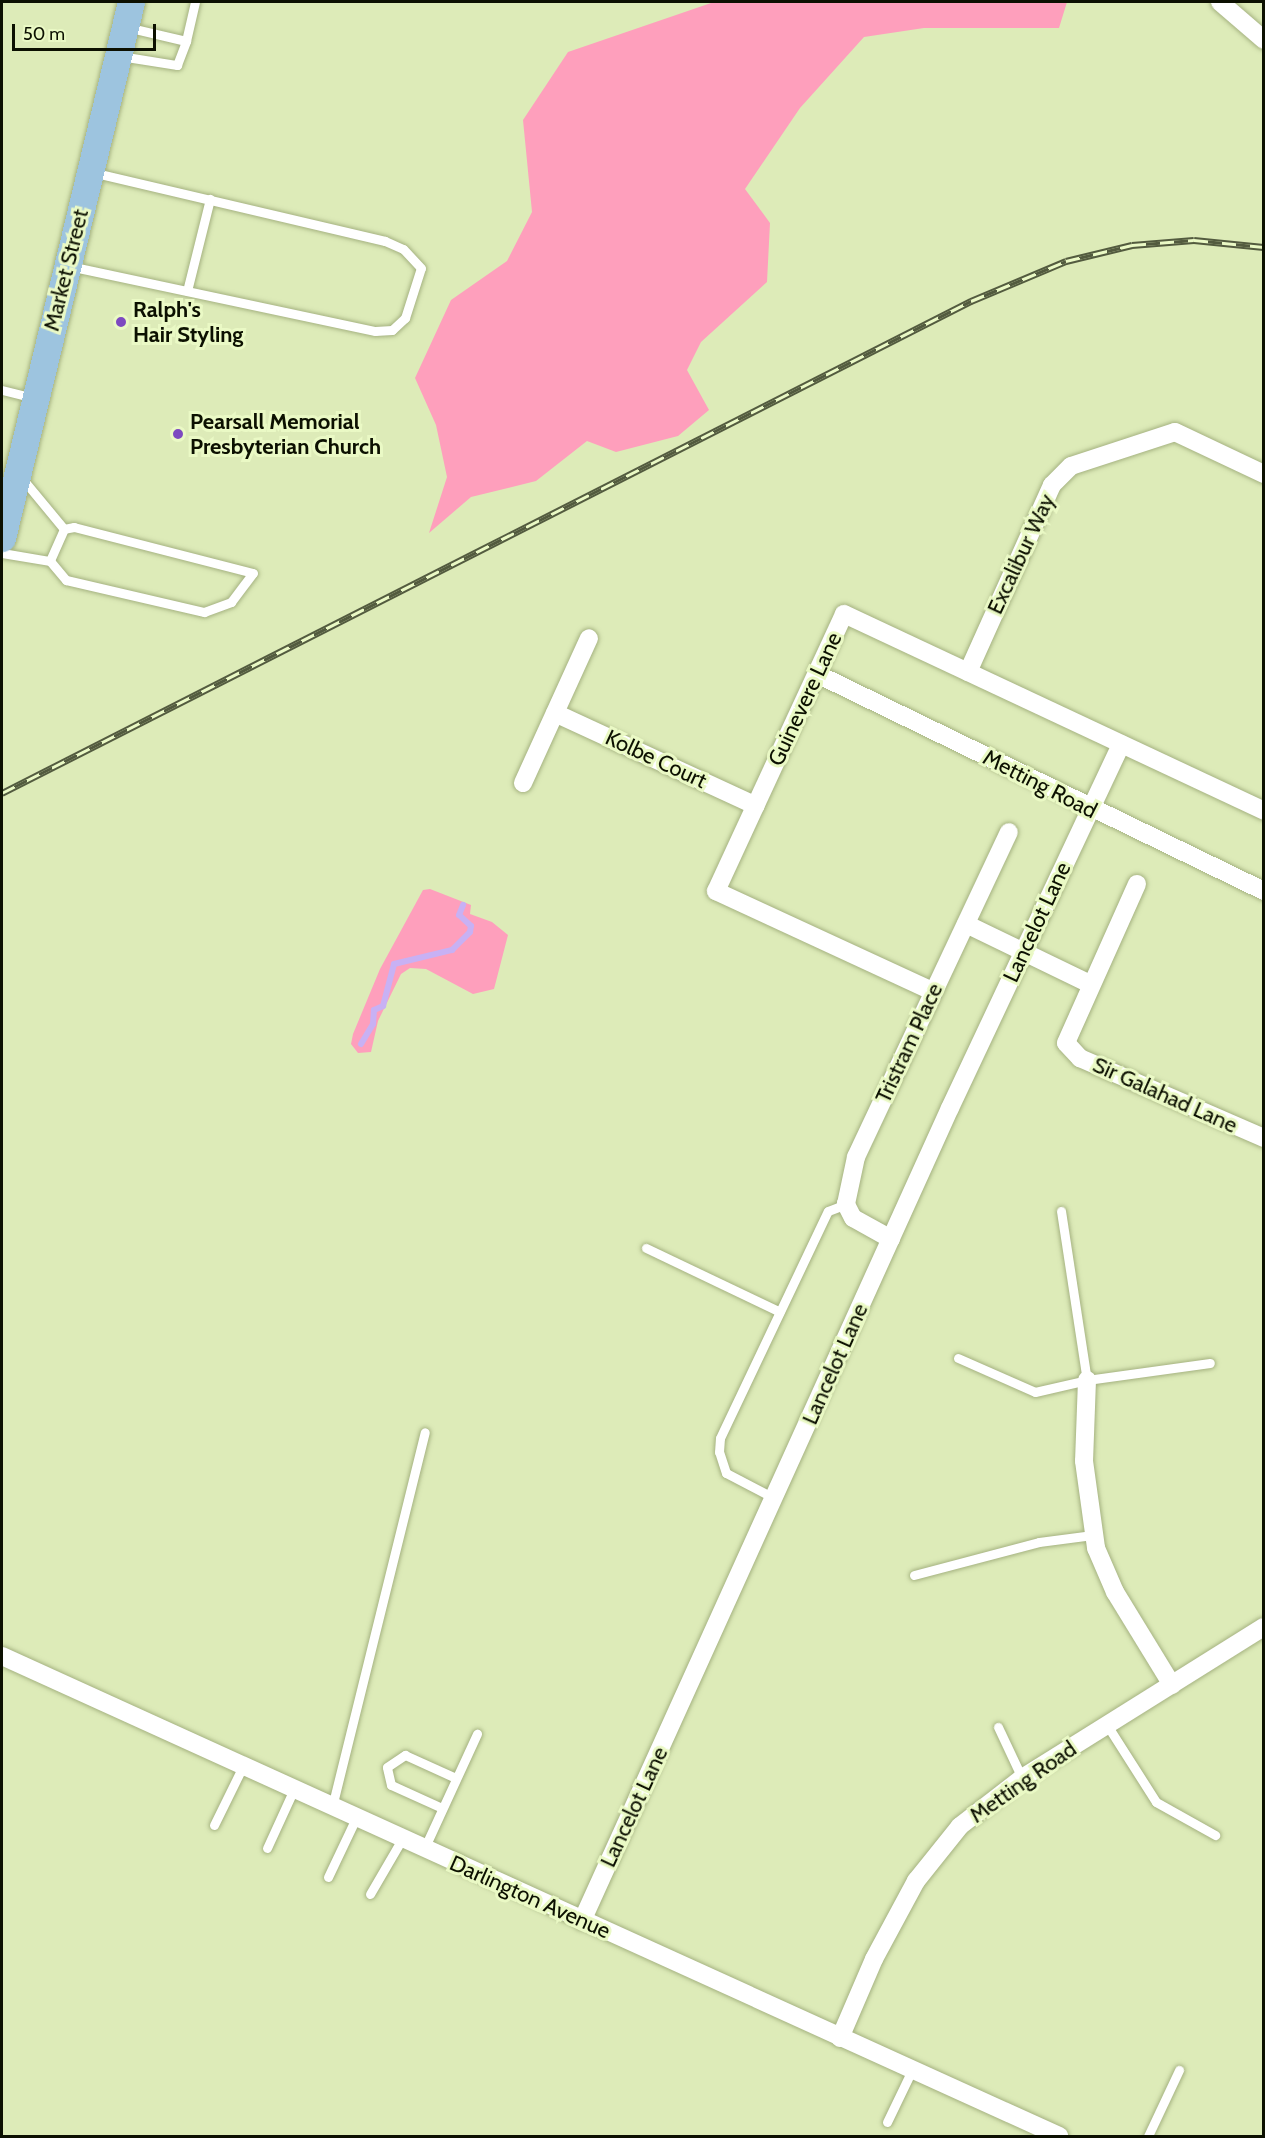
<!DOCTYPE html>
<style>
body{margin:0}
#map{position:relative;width:1265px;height:2138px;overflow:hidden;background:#ddebb8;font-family:Cabin,sans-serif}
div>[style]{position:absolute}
.green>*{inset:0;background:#fe9fbc}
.stream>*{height:6px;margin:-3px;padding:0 3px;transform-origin:3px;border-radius:3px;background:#c8b1f4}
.roads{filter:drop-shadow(0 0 2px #a5b281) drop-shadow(0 0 2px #a5b281)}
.lane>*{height:9px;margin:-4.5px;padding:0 4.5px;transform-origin:4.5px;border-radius:4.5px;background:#fff}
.street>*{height:18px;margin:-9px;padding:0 9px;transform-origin:9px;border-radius:9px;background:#fff}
.primary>*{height:27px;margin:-13.5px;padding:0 13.5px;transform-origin:13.5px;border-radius:13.5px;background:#9dc4df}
.rail>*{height:7px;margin-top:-3.5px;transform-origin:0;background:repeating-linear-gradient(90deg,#eaf9c5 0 14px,#535b3f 0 28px);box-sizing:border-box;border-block:2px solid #535b3f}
.dots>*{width:16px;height:16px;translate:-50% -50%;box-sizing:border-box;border:3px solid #eaf9c5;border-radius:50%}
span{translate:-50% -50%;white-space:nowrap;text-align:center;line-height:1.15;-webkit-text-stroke:6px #eaf9c5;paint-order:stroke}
.street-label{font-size:22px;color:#0c1001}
.poi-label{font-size:22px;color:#0c1001;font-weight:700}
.left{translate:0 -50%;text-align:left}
.frame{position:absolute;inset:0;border:3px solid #0c1001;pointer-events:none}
.scale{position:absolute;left:12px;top:24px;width:144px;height:27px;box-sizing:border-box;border:3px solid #0c1001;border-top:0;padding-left:8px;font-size:18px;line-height:21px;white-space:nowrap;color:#0c1001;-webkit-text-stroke:4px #eaf9c5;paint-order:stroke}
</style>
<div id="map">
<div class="green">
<div style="clip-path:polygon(714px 2px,1067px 2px,1059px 28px,924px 28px,864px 37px,800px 108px,745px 189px,770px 223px,767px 282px,701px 342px,687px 370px,709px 410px,678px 436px,616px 452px,587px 441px,536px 481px,471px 497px,429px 533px,447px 477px,436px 425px,415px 378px,451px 300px,507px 261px,532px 212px,523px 120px,568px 52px)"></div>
<div style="clip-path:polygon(430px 889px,471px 905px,470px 914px,492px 922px,508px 935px,494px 989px,473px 994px,426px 969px,410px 968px,401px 974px,378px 1021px,371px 1052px,358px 1053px,351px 1044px,353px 1034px,380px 969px,423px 890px)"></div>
</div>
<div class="stream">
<div style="left:361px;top:1044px;width:23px;rotate:-59deg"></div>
<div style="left:373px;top:1024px;width:14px;rotate:-86deg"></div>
<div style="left:374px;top:1010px;width:10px;rotate:-24deg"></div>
<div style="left:383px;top:1006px;width:43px;rotate:-75.3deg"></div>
<div style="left:394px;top:964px;width:60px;rotate:-13.6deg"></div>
<div style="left:452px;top:950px;width:25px;rotate:-45deg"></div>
<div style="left:470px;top:932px;width:6px;rotate:-81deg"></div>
<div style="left:471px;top:926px;width:16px;rotate:-137deg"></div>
<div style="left:459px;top:915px;width:11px;rotate:-68deg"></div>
</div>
<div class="roads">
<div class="lane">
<div style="left:186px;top:41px;width:40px;rotate:-77deg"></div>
<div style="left:120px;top:56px;width:58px;rotate:9deg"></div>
<div style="left:177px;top:65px;width:26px;rotate:-69deg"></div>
<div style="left:186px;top:41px;width:62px;rotate:-166.9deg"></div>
<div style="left:69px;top:266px;width:313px;rotate:12deg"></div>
<div style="left:375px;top:331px;width:17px;rotate:-3deg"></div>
<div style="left:392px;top:330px;width:18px;rotate:-43deg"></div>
<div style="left:405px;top:318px;width:52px;rotate:-72.3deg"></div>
<div style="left:421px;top:268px;width:26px;rotate:-133deg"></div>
<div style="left:403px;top:249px;width:20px;rotate:-156deg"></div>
<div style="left:385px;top:241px;width:299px;rotate:-166.8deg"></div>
<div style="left:187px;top:291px;width:95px;rotate:-76deg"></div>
<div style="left:2px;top:390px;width:32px;rotate:14deg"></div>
<div style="left:21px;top:477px;width:67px;rotate:50.4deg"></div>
<div style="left:2px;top:553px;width:49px;rotate:9.5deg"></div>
<div style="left:50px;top:561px;width:25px;rotate:50deg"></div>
<div style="left:66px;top:580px;width:142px;rotate:13.1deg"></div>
<div style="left:204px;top:612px;width:29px;rotate:-20deg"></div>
<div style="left:231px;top:602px;width:36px;rotate:-53deg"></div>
<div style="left:253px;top:573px;width:185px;rotate:-165.6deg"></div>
<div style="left:74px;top:527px;width:10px;rotate:169deg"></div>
<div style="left:64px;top:529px;width:35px;rotate:114deg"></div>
<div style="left:1061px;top:1211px;width:171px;rotate:81.3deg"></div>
<div style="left:646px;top:1248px;width:148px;rotate:25.5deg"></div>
<div style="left:958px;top:1358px;width:84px;rotate:23.8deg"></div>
<div style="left:1035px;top:1392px;width:53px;rotate:-13deg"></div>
<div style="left:1087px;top:1380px;width:124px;rotate:-7.9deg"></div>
<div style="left:774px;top:1498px;width:54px;rotate:-152.5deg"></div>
<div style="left:726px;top:1473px;width:22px;rotate:-108deg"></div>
<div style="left:719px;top:1452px;width:14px;rotate:-86deg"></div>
<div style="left:720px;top:1438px;width:251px;rotate:-64.6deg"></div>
<div style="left:828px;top:1211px;width:19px;rotate:-21deg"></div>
<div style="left:914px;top:1575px;width:129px;rotate:-14.8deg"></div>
<div style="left:1039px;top:1542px;width:54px;rotate:-7.4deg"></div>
<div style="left:1107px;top:1725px;width:91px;rotate:57.5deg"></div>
<div style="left:1156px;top:1802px;width:68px;rotate:29.2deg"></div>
<div style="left:998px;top:1727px;width:56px;rotate:64.8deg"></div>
<div style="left:332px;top:1807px;width:386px;rotate:-76.1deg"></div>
<div style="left:442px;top:1808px;width:56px;rotate:-155.7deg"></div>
<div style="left:391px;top:1785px;width:18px;rotate:-103deg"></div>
<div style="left:387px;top:1767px;width:22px;rotate:-34deg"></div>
<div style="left:405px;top:1755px;width:56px;rotate:24.3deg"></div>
<div style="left:214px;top:1825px;width:66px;rotate:-63.8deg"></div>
<div style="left:267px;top:1848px;width:65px;rotate:-65.4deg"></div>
<div style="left:424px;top:1849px;width:127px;rotate:-65.3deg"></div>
<div style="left:328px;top:1877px;width:65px;rotate:-64.6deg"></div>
<div style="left:370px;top:1894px;width:64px;rotate:-59.8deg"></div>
<div style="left:887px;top:2122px;width:58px;rotate:-64.3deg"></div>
<div style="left:1148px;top:2136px;width:73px;rotate:-64.8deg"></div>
</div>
<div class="street">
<div style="left:1220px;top:2px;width:58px;rotate:40.8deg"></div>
<div style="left:968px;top:672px;width:205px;rotate:-65.8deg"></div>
<div style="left:1052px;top:485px;width:27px;rotate:-45deg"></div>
<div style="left:1071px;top:466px;width:109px;rotate:-18.1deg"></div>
<div style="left:1175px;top:432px;width:98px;rotate:25.3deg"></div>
<div style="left:817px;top:674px;width:497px;rotate:25.9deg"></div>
<div style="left:555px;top:713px;width:221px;rotate:24.8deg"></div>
<div style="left:523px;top:783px;width:159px;rotate:-65.5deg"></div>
<div style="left:1137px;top:884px;width:174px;rotate:114.1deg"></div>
<div style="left:1066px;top:1043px;width:21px;rotate:47deg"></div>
<div style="left:1080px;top:1058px;width:201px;rotate:23.5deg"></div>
<div style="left:966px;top:924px;width:138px;rotate:25.8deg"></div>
<div style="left:932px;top:991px;width:238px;rotate:-155.2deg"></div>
<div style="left:716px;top:891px;width:305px;rotate:-65.2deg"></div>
<div style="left:844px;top:614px;width:464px;rotate:25.1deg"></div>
<div style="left:891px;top:1239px;width:43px;rotate:-151.1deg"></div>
<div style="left:853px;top:1218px;width:16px;rotate:-117deg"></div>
<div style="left:846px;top:1204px;width:48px;rotate:-78deg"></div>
<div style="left:856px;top:1157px;width:359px;rotate:-64.8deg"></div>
<div style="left:1087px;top:1380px;width:81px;rotate:92.1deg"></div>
<div style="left:1084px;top:1461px;width:88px;rotate:82.1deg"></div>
<div style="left:1096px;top:1548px;width:48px;rotate:66.6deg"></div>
<div style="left:1115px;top:1592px;width:109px;rotate:58.5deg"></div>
<div style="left:2px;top:1656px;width:1161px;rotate:24.42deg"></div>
<div style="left:582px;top:1921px;width:892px;rotate:-65.65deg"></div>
<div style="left:950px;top:1108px;width:402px;rotate:-64.8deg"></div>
<div style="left:840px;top:2038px;width:86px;rotate:-66.7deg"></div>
<div style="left:874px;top:1959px;width:89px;rotate:-61.7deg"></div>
<div style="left:916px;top:1881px;width:70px;rotate:-51.3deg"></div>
<div style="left:960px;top:1826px;width:78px;rotate:-37.7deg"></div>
<div style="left:1022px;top:1778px;width:285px;rotate:-32deg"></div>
</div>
<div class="primary">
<div style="left:2px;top:538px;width:551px;rotate:-76.47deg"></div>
</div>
</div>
<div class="rail">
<div style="left:2px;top:793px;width:1087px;rotate:-26.92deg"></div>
<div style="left:971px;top:301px;width:103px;rotate:-22.8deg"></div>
<div style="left:1066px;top:261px;width:68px;rotate:-13.6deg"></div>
<div style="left:1132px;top:245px;width:62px;rotate:-4.6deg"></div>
<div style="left:1194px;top:240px;width:70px;rotate:5.7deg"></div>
</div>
<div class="dots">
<div style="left:121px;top:322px;background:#7d49c0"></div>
<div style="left:178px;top:434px;background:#7d49c0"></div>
</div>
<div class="street-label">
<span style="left:66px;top:270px;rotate:-76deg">Market Street</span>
<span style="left:1021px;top:554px;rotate:-65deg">Excalibur Way</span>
<span style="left:805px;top:699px;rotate:-65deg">Guinevere Lane</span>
<span style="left:656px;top:759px;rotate:25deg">Kolbe Court</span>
<span style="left:1040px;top:784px;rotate:27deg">Metting Road</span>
<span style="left:1037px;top:922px;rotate:-65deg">Lancelot Lane</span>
<span style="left:909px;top:1043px;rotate:-65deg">Tristram Place</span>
<span style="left:1165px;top:1095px;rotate:24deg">Sir Galahad Lane</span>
<span style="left:835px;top:1364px;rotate:-66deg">Lancelot Lane</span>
<span style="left:1023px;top:1782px;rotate:-35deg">Metting Road</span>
<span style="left:634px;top:1807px;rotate:-65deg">Lancelot Lane</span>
<span style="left:530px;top:1897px;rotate:24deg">Darlington Avenue</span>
</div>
<div class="poi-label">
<span class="left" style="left:133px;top:322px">Ralph's<br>Hair Styling</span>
<span class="left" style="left:190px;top:434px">Pearsall Memorial<br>Presbyterian Church</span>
</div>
<div class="frame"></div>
<div class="scale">50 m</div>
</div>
